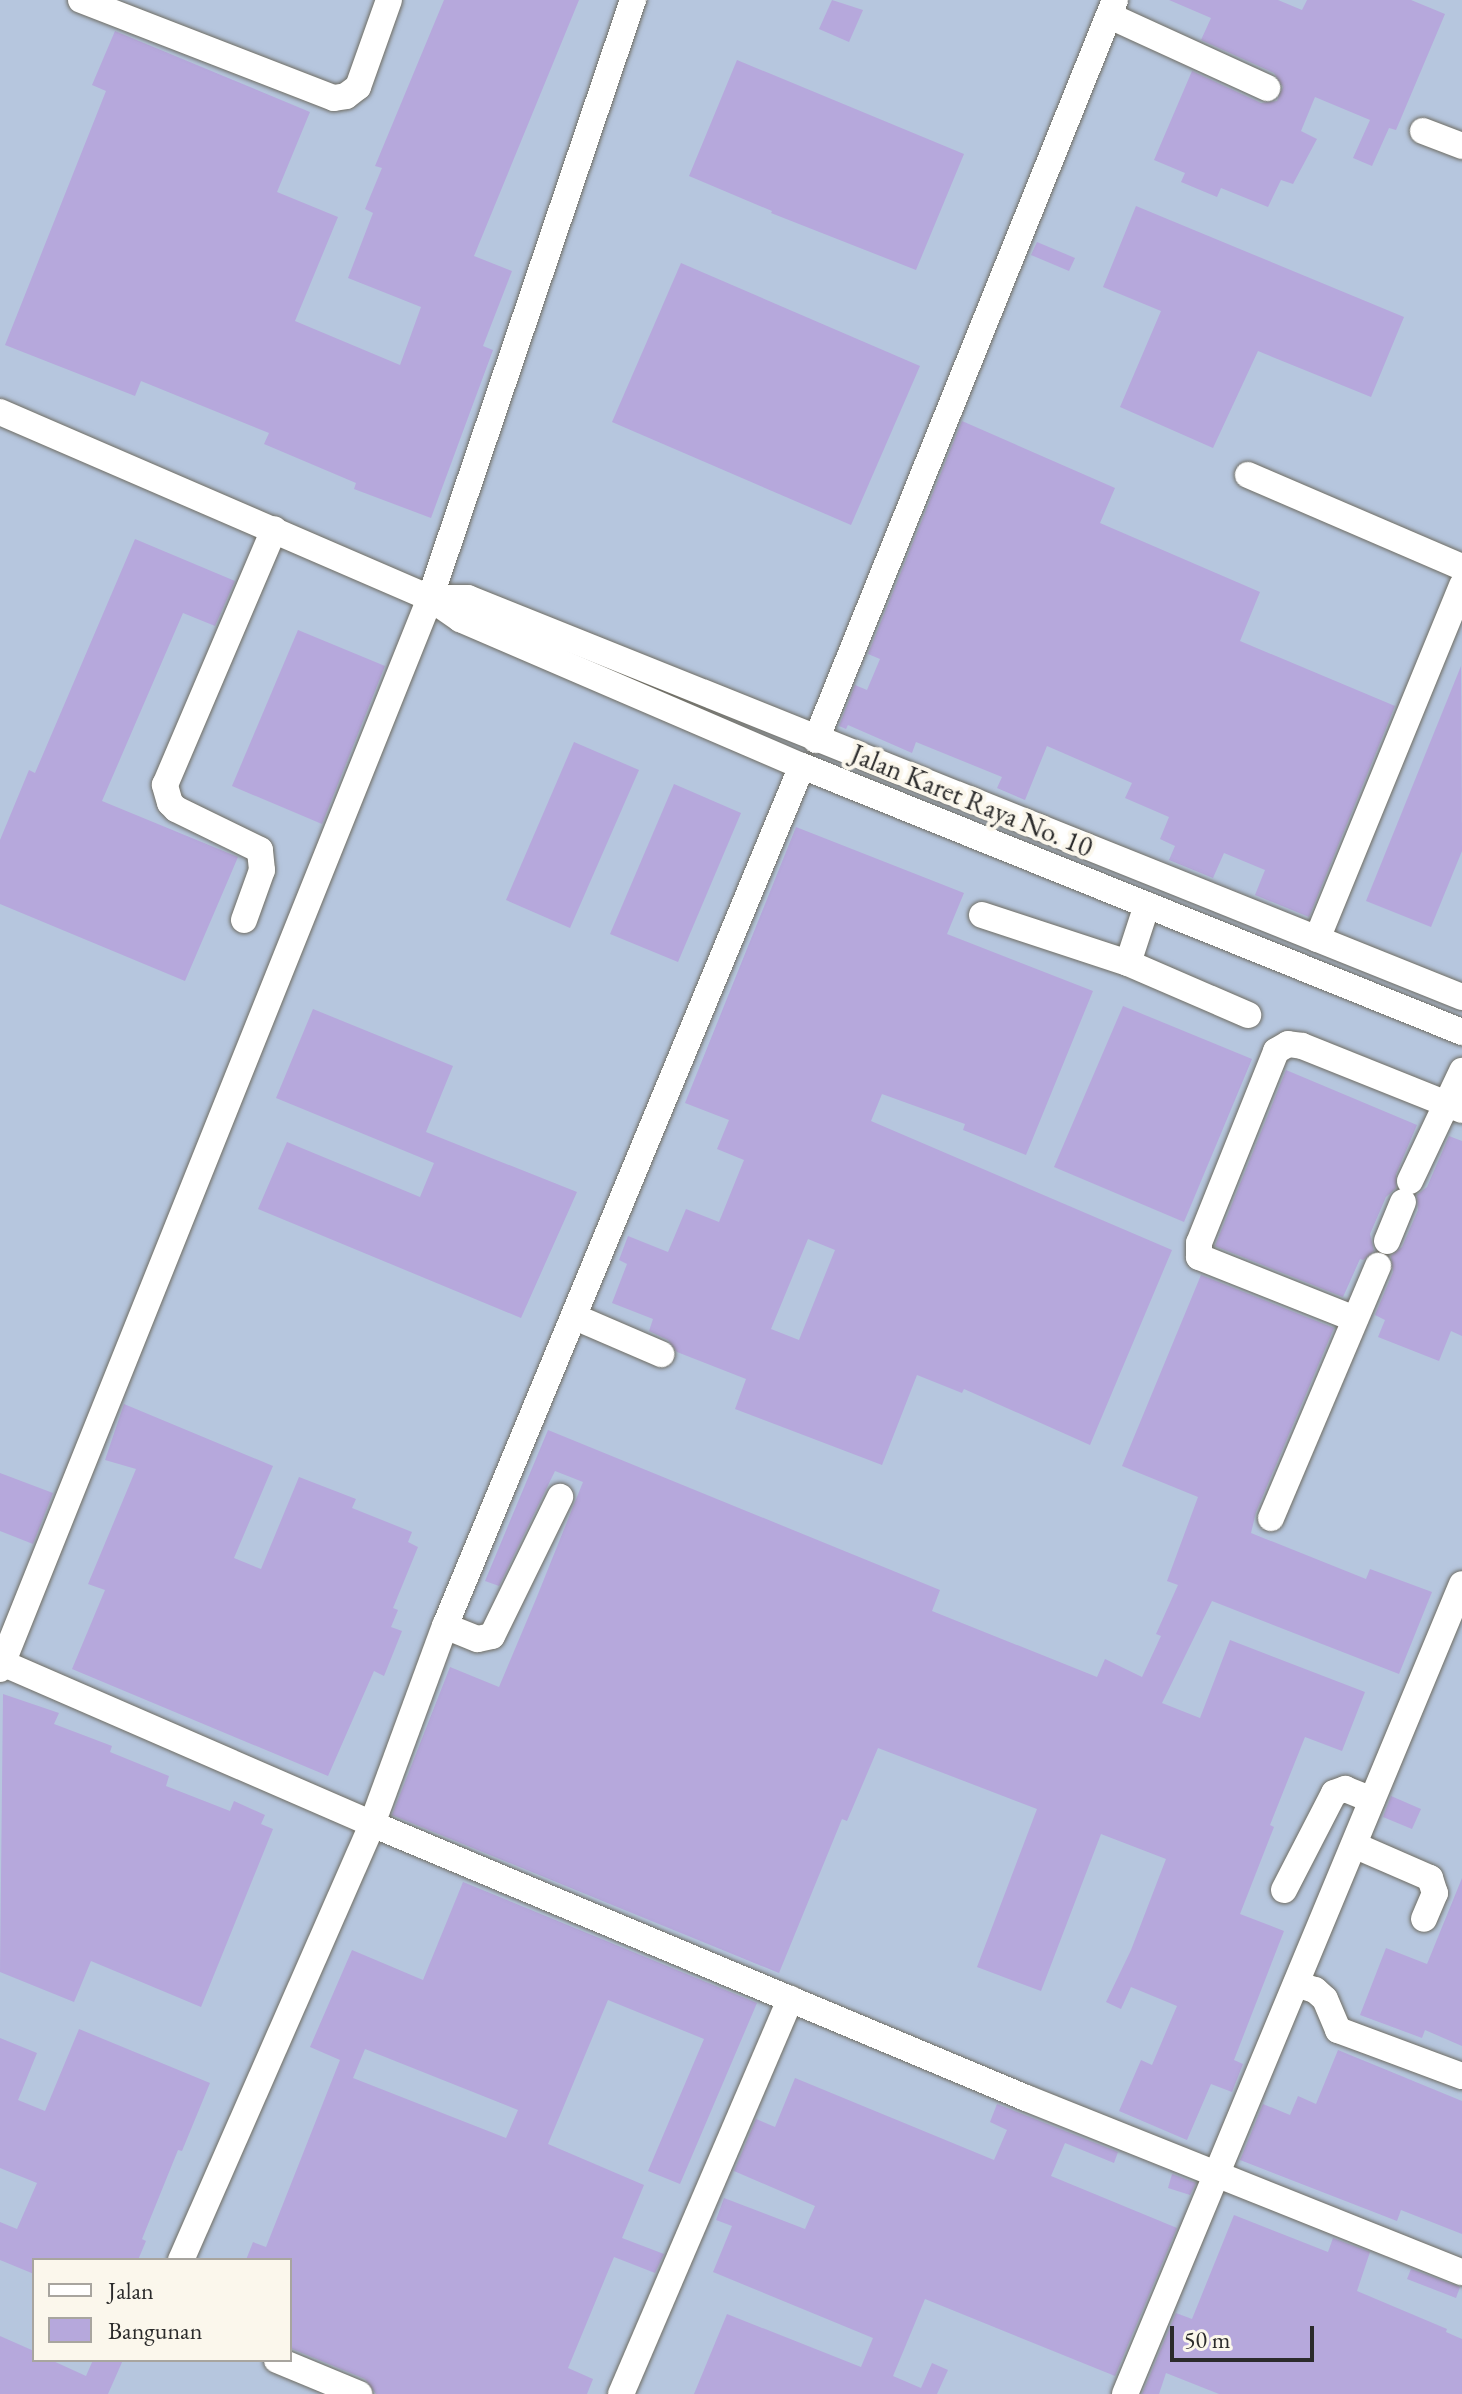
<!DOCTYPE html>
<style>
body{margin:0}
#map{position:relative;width:1462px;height:2394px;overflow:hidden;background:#eee8cb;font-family:"EB Garamond",serif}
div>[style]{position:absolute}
.industrial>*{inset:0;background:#b6c6de}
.building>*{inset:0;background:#b6a8dc}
.roads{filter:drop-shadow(0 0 2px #6f6d63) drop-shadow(0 0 2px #6f6d63)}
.minor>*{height:26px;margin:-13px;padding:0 13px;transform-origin:13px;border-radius:13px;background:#fff}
span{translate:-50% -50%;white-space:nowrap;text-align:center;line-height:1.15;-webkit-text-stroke:8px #fbf7ec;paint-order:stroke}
.street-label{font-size:28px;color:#2b2b2b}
.legend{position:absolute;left:32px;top:2258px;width:260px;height:104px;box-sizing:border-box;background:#fbf7ec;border:2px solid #a8a59f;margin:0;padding:10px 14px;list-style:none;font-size:24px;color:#2b2b2b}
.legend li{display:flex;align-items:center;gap:16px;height:40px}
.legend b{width:40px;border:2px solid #a8a59f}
.scale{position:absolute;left:1170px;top:2326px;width:144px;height:36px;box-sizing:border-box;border:4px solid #2b2b2b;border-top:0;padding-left:10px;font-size:24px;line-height:28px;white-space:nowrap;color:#2b2b2b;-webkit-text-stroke:6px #fbf7ec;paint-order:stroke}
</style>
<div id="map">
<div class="industrial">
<div style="clip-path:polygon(evenodd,0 0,1462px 0,1462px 2394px,0 2394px,0 0,34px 2260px,290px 2260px,290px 2360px,34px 2360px,34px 2260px)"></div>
</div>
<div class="building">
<div style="clip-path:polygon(444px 0,579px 0,474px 256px,512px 271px,483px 346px,493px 350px,431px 518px,354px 489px,356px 483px,264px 444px,269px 433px,141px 381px,135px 396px,5px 345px,106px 91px,92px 85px,115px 31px,310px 112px,277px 192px,338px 217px,295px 321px,400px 365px,421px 307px,348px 278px,373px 213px,365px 209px,382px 168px,375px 166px)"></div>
<div style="clip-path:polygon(832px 0,863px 10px,849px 42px,819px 29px)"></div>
<div style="clip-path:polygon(1169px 0,1278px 0,1302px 10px,1307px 0,1411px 0,1445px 14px,1396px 130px,1389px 128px,1372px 166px,1353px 158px,1370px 120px,1315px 97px,1301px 131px,1317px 139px,1293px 184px,1281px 180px,1268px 207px,1221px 188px,1217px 197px,1181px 182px,1185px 173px,1154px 160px,1192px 71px,1261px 103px,1277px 101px,1283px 87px,1274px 73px,1201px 40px,1211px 18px)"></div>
<div style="clip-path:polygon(737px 60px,964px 154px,916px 270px,771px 213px,772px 211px,689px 176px)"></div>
<div style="clip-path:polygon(1136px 206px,1404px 317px,1371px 397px,1258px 351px,1213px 448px,1120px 407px,1161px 311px,1103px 287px)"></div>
<div style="clip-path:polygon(1037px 242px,1075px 258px,1069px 271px,1031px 255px)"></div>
<div style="clip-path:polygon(681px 263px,920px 366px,851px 525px,612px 422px)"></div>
<div style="clip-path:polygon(962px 421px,1115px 488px,1100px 523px,1260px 592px,1240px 641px,1395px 706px,1309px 917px,1255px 895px,1265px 870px,1224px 853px,1213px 878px,1169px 860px,1175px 846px,1160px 839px,1169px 817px,1125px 798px,1132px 783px,1047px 746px,1025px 800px,997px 788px,1002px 777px,916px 742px,912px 753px,848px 725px,846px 729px,839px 726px,855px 685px,867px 690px,880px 659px,868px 654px)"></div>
<div style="clip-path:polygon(135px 539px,235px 581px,215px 626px,183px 613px,102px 801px,238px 857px,185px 981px,0 904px,0 840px,29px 770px,35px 773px)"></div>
<div style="clip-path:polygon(298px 630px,385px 666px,322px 824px,232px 786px)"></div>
<div style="clip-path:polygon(1461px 666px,1462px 851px,1431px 927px,1366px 901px)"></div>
<div style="clip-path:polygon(574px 742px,639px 770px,570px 928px,506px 900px)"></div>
<div style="clip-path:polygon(674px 784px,741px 813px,678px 962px,610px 934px)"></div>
<div style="clip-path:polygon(evenodd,796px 827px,964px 893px,947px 934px,1093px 991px,1026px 1155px,963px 1130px,965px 1124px,882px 1094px,871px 1121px,1172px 1250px,1090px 1445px,964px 1389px,962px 1393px,917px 1375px,882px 1465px,735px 1409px,746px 1379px,677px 1352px,668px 1340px,649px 1331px,653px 1319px,612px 1303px,627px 1264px,619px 1260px,628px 1236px,668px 1252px,686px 1209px,719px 1222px,744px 1160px,717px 1149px,729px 1120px,685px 1103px,796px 827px,808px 1239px,835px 1250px,799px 1340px,771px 1329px,808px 1239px)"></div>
<div style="clip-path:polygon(1123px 1006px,1252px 1059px,1184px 1222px,1054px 1167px)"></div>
<div style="clip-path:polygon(313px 1009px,453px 1066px,426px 1132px,577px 1192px,521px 1318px,258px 1209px,287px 1142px,420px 1197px,434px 1163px,276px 1098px)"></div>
<div style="clip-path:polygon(1286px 1070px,1417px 1125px,1396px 1174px,1396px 1188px,1386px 1197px,1370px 1234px,1374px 1251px,1363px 1260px,1360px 1259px,1343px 1297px,1215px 1246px)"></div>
<div style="clip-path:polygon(1449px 1136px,1462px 1141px,1462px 1336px,1451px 1331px,1439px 1361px,1378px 1337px,1385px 1320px,1375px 1315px,1393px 1272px,1391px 1256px,1402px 1247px,1418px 1210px,1417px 1195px,1427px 1187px)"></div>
<div style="clip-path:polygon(1201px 1275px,1334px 1328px,1256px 1512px,1251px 1533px,1366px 1579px,1370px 1569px,1432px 1592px,1399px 1674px,1212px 1601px,1162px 1703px,1200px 1718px,1230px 1640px,1365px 1692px,1342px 1751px,1305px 1737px,1270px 1825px,1274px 1827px,1240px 1914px,1284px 1931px,1234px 2060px,1243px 2064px,1232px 2092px,1211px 2084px,1187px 2140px,1119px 2111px,1141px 2060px,1152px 2065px,1177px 2006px,1131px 1987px,1121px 2009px,1106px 2002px,1131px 1950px,1166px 1859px,1101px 1834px,1041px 1991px,977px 1967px,1037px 1809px,878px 1748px,847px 1821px,842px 1819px,779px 1973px,392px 1815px,450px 1667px,499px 1687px,536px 1599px,583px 1482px,555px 1471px,499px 1586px,485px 1581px,548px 1430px,940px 1590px,932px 1611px,1097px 1677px,1105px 1659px,1142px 1677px,1161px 1636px,1156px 1634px,1178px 1585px,1167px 1581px,1198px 1497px,1122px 1466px)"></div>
<div style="clip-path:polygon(124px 1404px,273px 1466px,234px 1558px,261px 1569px,299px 1477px,356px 1499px,352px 1508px,412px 1532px,408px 1542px,418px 1547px,393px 1608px,398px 1610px,391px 1627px,402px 1631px,384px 1676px,374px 1671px,328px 1776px,72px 1669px,105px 1590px,88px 1584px,136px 1469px,105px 1460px)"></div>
<div style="clip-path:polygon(0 1473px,53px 1493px,33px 1544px,0 1531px)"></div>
<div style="clip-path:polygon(3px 1694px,59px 1713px,54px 1724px,112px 1746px,110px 1752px,169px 1776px,166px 1786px,230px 1811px,234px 1801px,265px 1815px,261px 1824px,273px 1829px,201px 2007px,91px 1961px,74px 2002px,0 1972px)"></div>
<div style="clip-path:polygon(1391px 1796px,1421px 1809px,1412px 1829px,1383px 1817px)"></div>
<div style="clip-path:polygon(1462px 1878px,1462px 2046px,1425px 2030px,1422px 2038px,1360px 2015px,1386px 1948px,1427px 1964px)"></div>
<div style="clip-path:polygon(evenodd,463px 1882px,757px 2003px,680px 2184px,648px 2171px,704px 2039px,608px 2000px,548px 2144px,644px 2185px,622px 2238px,664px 2254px,655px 2273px,614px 2257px,568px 2368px,593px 2379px,587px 2394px,376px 2394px,365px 2379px,290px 2348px,290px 2260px,246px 2260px,253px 2242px,266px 2247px,340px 2060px,310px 2047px,352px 1950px,423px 1980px,463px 1882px,365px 2049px,518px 2110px,506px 2138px,353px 2078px,365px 2049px)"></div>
<div style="clip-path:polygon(79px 2029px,210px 2083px,182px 2151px,178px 2150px,142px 2239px,146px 2241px,138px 2260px,34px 2260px,34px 2274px,0 2260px,0 2222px,17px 2229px,37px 2183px,0 2168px,0 2038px,37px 2053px,18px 2100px,45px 2111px)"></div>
<div style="clip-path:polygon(1338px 2050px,1462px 2101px,1462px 2234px,1401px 2210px,1397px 2221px,1240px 2160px,1263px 2104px,1290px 2115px,1298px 2096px,1316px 2104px)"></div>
<div style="clip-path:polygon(795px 2078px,994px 2160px,1007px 2130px,990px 2122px,997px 2104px,1118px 2152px,1114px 2163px,1065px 2143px,1051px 2176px,1177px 2228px,1115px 2376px,925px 2299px,893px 2376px,921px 2388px,932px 2363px,948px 2370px,937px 2394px,694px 2394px,727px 2314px,861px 2367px,873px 2338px,713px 2272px,732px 2226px,716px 2220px,724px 2198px,805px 2229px,815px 2206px,734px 2171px,756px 2119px,775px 2127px)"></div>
<div style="clip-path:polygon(1172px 2174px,1196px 2183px,1190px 2195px,1168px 2188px)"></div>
<div style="clip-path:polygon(1234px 2215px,1328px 2252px,1333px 2238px,1370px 2252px,1357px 2291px,1447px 2329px,1446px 2332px,1462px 2339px,1462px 2394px,1219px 2394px,1166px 2373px,1159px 2394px,1142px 2394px,1176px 2313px,1192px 2319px)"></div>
<div style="clip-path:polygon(1411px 2269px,1460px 2287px,1456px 2298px,1407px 2279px)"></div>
<div style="clip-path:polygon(0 2336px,34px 2351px,34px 2360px,51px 2360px,86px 2376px,93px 2360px,123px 2360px,108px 2394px,0 2394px)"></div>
</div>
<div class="roads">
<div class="minor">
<div style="left:81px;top:0;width:271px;rotate:21.2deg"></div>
<div style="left:334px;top:98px;width:12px;rotate:-9deg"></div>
<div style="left:346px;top:96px;width:15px;rotate:-37deg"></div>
<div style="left:358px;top:87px;width:92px;rotate:-70.4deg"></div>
<div style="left:1110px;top:16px;width:173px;rotate:24.6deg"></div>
<div style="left:1423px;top:131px;width:42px;rotate:21deg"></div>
<div style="left:0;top:412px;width:469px;rotate:23.4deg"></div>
<div style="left:430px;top:598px;width:37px;rotate:35deg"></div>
<div style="left:460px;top:619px;width:372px;rotate:23.3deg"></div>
<div style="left:802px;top:766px;width:712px;rotate:21.95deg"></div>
<div style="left:1248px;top:475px;width:233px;rotate:23.3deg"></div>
<div style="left:430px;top:598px;width:38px"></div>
<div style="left:468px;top:598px;width:1071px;rotate:21.87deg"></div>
<div style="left:816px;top:740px;width:798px;rotate:-68deg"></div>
<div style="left:982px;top:915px;width:154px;rotate:18.2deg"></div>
<div style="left:1128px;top:963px;width:61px;rotate:-71.9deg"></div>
<div style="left:244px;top:920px;width:53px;rotate:-70.2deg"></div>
<div style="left:262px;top:870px;width:20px;rotate:-96deg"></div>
<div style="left:260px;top:850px;width:93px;rotate:-154deg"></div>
<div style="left:176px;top:809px;width:8px;rotate:-135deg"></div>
<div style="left:170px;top:803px;width:19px;rotate:-106deg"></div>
<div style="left:165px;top:785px;width:278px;rotate:-66.9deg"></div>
<div style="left:1317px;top:939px;width:382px;rotate:-67.7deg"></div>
<div style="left:1128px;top:963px;width:131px;rotate:23.4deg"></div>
<div style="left:1410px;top:1181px;width:122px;rotate:-64.7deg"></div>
<div style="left:1387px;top:1241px;width:42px;rotate:-67.7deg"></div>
<div style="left:575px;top:1317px;width:94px;rotate:23.3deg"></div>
<div style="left:1355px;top:1319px;width:168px;rotate:-158.3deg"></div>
<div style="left:1199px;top:1257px;width:14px;rotate:-90deg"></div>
<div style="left:1199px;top:1243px;width:207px;rotate:-68.1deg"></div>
<div style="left:1276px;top:1051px;width:14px;rotate:-30deg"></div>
<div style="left:1288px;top:1044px;width:14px;rotate:8deg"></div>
<div style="left:1302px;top:1046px;width:172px;rotate:21.8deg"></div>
<div style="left:1271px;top:1518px;width:274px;rotate:-67deg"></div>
<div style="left:445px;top:1626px;width:35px;rotate:22deg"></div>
<div style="left:478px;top:1639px;width:14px;rotate:-12deg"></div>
<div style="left:492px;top:1636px;width:155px;rotate:-63.9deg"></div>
<div style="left:0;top:1662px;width:406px;rotate:23.5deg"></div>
<div style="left:372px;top:1824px;width:709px;rotate:22.73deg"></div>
<div style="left:1026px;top:2098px;width:469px;rotate:21.8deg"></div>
<div style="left:0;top:1669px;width:1154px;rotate:-68.12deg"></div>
<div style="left:430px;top:598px;width:632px;rotate:-71.25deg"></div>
<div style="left:1354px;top:1845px;width:83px;rotate:23.5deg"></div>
<div style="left:1430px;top:1878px;width:16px;rotate:72deg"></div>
<div style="left:1435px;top:1893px;width:28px;rotate:113deg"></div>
<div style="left:1284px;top:1890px;width:109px;rotate:-62.7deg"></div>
<div style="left:1334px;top:1793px;width:12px;rotate:-20deg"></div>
<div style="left:1345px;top:1789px;width:29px;rotate:22deg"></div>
<div style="left:1296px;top:1984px;width:20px;rotate:18deg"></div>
<div style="left:1315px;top:1990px;width:13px;rotate:42deg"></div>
<div style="left:1325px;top:1999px;width:34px;rotate:67deg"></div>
<div style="left:1338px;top:2030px;width:132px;rotate:20.4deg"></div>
<div style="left:181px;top:2260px;width:476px;rotate:-66.3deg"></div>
<div style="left:372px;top:1824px;width:211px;rotate:-69.8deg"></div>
<div style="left:445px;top:1626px;width:931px;rotate:-67.46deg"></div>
<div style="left:277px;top:2360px;width:89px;rotate:22.5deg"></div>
<div style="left:621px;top:2394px;width:430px;rotate:-66.8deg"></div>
<div style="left:1125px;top:2394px;width:877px;rotate:-67.41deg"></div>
</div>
</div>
<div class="street-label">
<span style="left:972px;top:800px;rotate:22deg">Jalan Karet Raya No. 10</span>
</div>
<ul class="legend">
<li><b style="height:10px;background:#fff"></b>Jalan</li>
<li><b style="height:22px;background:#b6a8dc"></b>Bangunan</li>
</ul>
<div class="scale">50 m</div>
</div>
